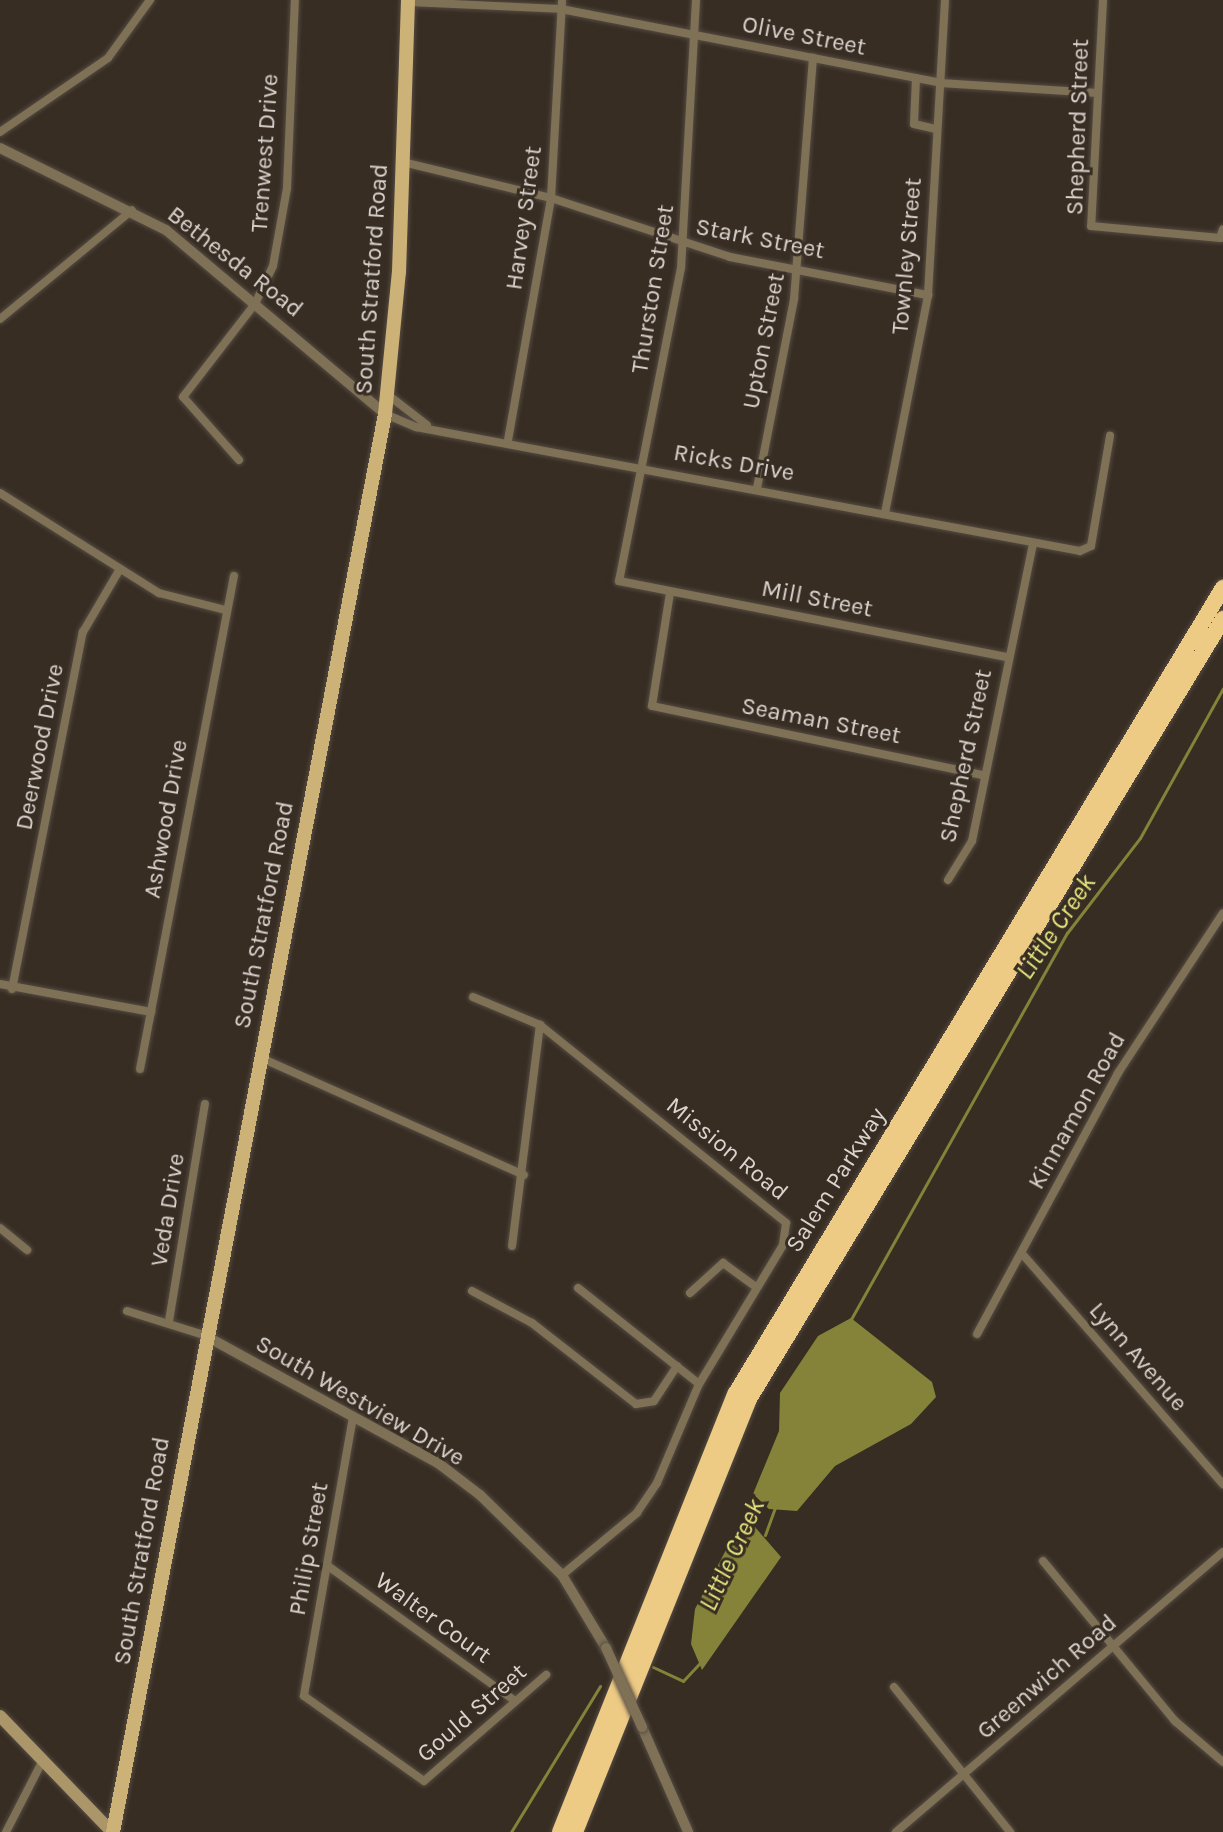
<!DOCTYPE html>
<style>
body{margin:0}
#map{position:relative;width:1223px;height:1832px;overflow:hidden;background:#372d23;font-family:Karla,sans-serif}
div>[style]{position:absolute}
.water>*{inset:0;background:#848339}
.stream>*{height:3px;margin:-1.5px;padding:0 1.5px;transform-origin:1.5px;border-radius:1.5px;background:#848339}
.roads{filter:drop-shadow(0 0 2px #554b42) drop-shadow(0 0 2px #554b42)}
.minor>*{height:8px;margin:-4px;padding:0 4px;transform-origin:4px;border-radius:4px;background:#7e7155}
.tertiary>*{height:10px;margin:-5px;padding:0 5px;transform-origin:5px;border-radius:5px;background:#7e7155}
.secondary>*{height:12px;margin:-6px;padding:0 6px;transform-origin:6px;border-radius:6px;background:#ab9669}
.primary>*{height:14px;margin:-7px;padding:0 7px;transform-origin:7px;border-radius:7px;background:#cdb278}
.motorway>*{height:16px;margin:-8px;padding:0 8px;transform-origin:8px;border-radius:8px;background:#edcb85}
.bridges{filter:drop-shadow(0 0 2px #554b42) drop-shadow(0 0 2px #554b42)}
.tertiary-bridge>*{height:10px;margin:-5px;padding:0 5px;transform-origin:5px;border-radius:5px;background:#7e7155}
span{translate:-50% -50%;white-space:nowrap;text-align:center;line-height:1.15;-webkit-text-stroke:6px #372d23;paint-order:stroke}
.street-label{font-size:24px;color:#dbd4ce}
.water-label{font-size:26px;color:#e7e67f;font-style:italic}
</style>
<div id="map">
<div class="water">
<div style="clip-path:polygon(851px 1318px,932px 1382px,936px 1397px,911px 1424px,835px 1466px,797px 1511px,769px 1509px,753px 1494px,779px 1431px,780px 1393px,818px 1336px)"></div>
<div style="clip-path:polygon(755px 1527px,781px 1557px,702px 1670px,691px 1644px,695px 1609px,728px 1546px)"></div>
</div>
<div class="stream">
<div style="left:850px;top:1321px;width:445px;rotate:-60.8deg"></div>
<div style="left:1067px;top:933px;width:120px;rotate:-52.5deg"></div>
<div style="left:1140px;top:838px;width:171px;rotate:-61deg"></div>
<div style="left:765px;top:1535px;width:29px;rotate:-70deg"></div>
<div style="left:653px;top:1667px;width:33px;rotate:25deg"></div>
<div style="left:683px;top:1681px;width:25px;rotate:-47deg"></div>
<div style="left:511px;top:1832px;width:171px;rotate:-58.6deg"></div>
</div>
<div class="roads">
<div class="minor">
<div style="left:696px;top:0;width:268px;rotate:93.2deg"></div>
<div style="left:681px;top:268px;width:319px;rotate:101.2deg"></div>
<div style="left:619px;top:581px;width:396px;rotate:11.1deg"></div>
<div style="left:1103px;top:0;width:226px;rotate:93deg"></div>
<div style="left:1091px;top:226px;width:130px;rotate:5.3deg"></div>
<div style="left:1220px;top:238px;width:9px;rotate:-72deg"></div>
<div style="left:408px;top:2px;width:153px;rotate:2.6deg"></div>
<div style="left:561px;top:9px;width:386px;rotate:11deg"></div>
<div style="left:940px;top:83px;width:158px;rotate:3.6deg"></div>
<div style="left:916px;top:78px;width:46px;rotate:92.5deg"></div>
<div style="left:914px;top:124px;width:23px;rotate:13deg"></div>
<div style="left:0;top:132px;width:131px;rotate:-34.4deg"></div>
<div style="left:108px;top:58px;width:72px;rotate:-54.1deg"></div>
<div style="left:403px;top:162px;width:152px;rotate:13.7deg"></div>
<div style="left:551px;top:198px;width:188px;rotate:18.2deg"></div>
<div style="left:730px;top:257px;width:202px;rotate:10.9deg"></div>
<div style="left:0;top:319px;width:171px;rotate:-39.5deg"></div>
<div style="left:388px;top:395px;width:49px;rotate:37.6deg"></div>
<div style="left:385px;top:414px;width:34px;rotate:23deg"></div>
<div style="left:416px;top:427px;width:675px;rotate:10.58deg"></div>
<div style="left:1080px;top:551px;width:12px;rotate:-24deg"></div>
<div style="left:1091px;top:546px;width:112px;rotate:-80.2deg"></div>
<div style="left:508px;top:440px;width:246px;rotate:-79.9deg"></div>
<div style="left:551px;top:198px;width:198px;rotate:-86.8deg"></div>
<div style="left:239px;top:460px;width:84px;rotate:-131.6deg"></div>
<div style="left:183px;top:397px;width:118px;rotate:-52.3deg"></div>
<div style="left:255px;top:304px;width:42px;rotate:-64.7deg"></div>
<div style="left:273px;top:266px;width:79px;rotate:-79.8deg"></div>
<div style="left:287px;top:188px;width:188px;rotate:-87.6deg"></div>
<div style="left:757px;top:488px;width:193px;rotate:-78.9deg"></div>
<div style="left:794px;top:299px;width:242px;rotate:-85.5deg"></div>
<div style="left:0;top:493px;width:188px;rotate:32.2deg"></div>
<div style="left:159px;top:593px;width:68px;rotate:14.4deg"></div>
<div style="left:885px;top:513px;width:222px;rotate:-78.8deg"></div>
<div style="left:928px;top:295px;width:295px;rotate:-86.7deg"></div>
<div style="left:670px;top:593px;width:114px;rotate:99.1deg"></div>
<div style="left:652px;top:706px;width:337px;rotate:11.8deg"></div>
<div style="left:948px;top:880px;width:46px;rotate:-58.4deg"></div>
<div style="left:972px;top:841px;width:304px;rotate:-78.4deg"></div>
<div style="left:0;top:984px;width:154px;rotate:10.5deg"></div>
<div style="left:12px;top:989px;width:364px;rotate:-78.8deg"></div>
<div style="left:83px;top:632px;width:73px;rotate:-59.6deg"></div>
<div style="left:473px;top:997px;width:73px;rotate:22.7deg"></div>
<div style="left:540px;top:1025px;width:316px;rotate:38.8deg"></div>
<div style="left:786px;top:1223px;width:22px;rotate:98deg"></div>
<div style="left:783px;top:1245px;width:162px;rotate:121.1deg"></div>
<div style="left:699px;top:1384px;width:108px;rotate:113deg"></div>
<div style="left:657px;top:1483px;width:36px;rotate:124deg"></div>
<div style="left:637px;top:1513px;width:97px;rotate:140.4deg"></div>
<div style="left:259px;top:1057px;width:290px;rotate:24deg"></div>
<div style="left:140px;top:1069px;width:502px;rotate:-79.21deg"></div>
<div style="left:0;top:1228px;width:35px;rotate:39deg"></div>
<div style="left:512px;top:1246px;width:223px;rotate:-82.8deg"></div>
<div style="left:1024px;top:1256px;width:303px;rotate:48.9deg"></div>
<div style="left:578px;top:1288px;width:154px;rotate:38.4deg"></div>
<div style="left:472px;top:1291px;width:68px;rotate:28.1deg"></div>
<div style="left:532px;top:1323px;width:132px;rotate:37.9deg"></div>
<div style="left:636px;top:1404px;width:18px;rotate:-9deg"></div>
<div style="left:654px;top:1401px;width:42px;rotate:-56.7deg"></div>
<div style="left:690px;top:1293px;width:45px;rotate:-42.3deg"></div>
<div style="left:723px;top:1263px;width:39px;rotate:36deg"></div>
<div style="left:127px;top:1311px;width:81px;rotate:17.3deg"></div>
<div style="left:169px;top:1321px;width:220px;rotate:-80.6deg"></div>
<div style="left:977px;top:1334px;width:297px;rotate:-61.6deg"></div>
<div style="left:1118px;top:1073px;width:191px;rotate:-56.7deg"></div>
<div style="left:353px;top:1417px;width:283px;rotate:100deg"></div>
<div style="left:304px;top:1696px;width:147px;rotate:35.3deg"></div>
<div style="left:424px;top:1781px;width:162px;rotate:-41deg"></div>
<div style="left:1043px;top:1561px;width:207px;rotate:50.5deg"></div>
<div style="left:1175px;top:1721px;width:63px;rotate:40.5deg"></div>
<div style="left:328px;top:1566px;width:231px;rotate:35.8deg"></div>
<div style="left:894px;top:1687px;width:186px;rotate:51.3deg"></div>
<div style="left:6px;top:1832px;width:79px;rotate:-62.8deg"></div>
<div style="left:896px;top:1832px;width:430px;rotate:-40.6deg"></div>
</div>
<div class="tertiary">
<div style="left:0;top:148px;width:185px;rotate:26.3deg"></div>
<div style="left:166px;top:230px;width:286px;rotate:40deg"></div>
<div style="left:204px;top:1335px;width:267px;rotate:28.7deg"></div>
<div style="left:438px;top:1463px;width:53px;rotate:37.3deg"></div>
<div style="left:480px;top:1495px;width:115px;rotate:44.3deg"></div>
<div style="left:562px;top:1575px;width:85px;rotate:58.9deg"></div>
<div style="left:642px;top:1727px;width:115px;rotate:66.3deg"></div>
</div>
<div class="secondary">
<div style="left:0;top:1716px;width:161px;rotate:46deg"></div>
</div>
<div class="primary">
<div style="left:113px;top:1832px;width:1444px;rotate:-79.14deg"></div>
<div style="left:385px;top:414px;width:143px;rotate:-84.4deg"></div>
<div style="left:399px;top:272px;width:272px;rotate:-88.1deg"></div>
</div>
<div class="motorway">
<div style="left:560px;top:1832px;width:473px;rotate:-68.2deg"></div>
<div style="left:736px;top:1393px;width:941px;rotate:-58.83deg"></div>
<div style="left:575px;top:1832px;width:467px;rotate:-68.1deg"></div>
<div style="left:749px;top:1399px;width:913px;rotate:-58.71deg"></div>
</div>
</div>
<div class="bridges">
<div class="tertiary-bridge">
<div style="left:606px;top:1648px;width:87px;rotate:65.5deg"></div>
</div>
</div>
<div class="street-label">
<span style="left:804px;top:36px;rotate:11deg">Olive Street</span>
<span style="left:1078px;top:127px;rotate:-88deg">Shepherd Street</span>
<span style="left:265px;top:153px;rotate:-86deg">Trenwest Drive</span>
<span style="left:524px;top:218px;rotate:-82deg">Harvey Street</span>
<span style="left:760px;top:239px;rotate:11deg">Stark Street</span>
<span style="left:907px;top:256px;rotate:-85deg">Townley Street</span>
<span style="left:235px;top:262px;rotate:38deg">Bethesda Road</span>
<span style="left:372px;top:279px;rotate:-86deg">South Stratford Road</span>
<span style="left:653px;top:289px;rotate:-81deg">Thurston Street</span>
<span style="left:764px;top:341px;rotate:-79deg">Upton Street</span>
<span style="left:734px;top:463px;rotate:10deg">Ricks Drive</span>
<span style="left:817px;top:599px;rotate:11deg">Mill Street</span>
<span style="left:821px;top:721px;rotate:11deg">Seaman Street</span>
<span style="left:40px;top:747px;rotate:-79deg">Deerwood Drive</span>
<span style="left:966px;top:756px;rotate:-78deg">Shepherd Street</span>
<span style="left:166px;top:819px;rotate:-80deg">Ashwood Drive</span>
<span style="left:264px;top:915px;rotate:-79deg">South Stratford Road</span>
<span style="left:1077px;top:1111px;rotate:-61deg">Kinnamon Road</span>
<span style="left:727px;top:1149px;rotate:39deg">Mission Road</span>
<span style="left:836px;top:1180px;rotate:-58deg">Salem Parkway</span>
<span style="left:168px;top:1210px;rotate:-81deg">Veda Drive</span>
<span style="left:1138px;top:1357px;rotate:49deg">Lynn Avenue</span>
<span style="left:360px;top:1401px;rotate:30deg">South Westview Drive</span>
<span style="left:309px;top:1549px;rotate:-80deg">Philip Street</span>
<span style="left:142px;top:1551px;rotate:-80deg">South Stratford Road</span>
<span style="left:433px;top:1618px;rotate:36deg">Walter Court</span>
<span style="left:1047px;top:1677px;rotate:-41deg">Greenwich Road</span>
<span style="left:472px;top:1713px;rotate:-41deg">Gould Street</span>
</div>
<div class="water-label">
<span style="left:1056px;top:927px;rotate:-56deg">Little Creek</span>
<span style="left:732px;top:1555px;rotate:-65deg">Little Creek</span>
</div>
</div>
